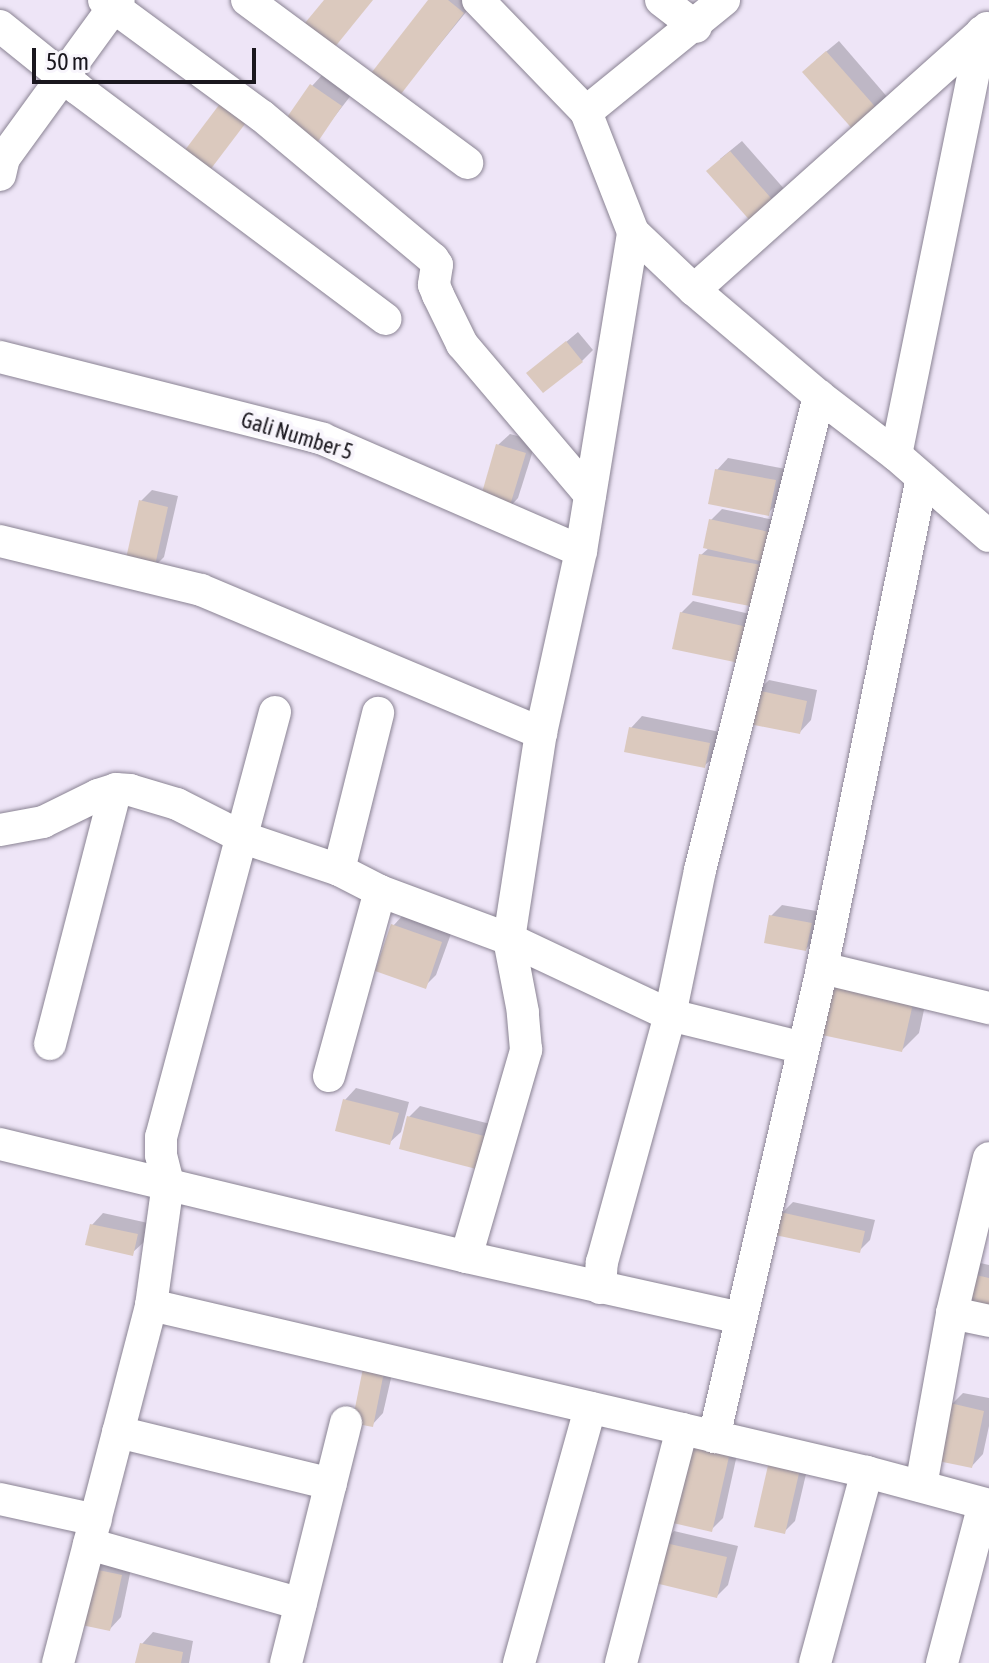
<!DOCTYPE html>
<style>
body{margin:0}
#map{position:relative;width:989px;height:1663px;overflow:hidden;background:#eee5f7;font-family:"Asap Condensed",sans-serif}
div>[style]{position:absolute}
.shadow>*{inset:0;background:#0003}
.building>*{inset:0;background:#dbc9be}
.roads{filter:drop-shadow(0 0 2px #8a8393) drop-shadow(0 0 2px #8a8393)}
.minor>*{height:32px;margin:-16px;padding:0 16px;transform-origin:16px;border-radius:16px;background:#fff}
span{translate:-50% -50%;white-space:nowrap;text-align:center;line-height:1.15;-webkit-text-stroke:8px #f8f5fc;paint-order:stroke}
.street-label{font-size:22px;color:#1a171e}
.scale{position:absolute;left:32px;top:48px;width:224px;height:36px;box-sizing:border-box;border:4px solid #1a171e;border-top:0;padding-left:10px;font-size:24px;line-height:28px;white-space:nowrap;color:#1a171e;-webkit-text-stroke:6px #f8f5fc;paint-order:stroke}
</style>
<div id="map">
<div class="shadow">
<div style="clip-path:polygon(431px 0,476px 0,394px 100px)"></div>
<div style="clip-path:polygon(839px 41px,889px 99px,878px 110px,816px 60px)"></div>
<div style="clip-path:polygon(323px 74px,352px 94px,314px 143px,312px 86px)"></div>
<div style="clip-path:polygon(742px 141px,786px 191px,774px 203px,720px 159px)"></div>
<div style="clip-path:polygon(578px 332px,593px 350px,582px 361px,529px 373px)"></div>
<div style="clip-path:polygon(510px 434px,536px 441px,518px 498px,507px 510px,498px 445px)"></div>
<div style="clip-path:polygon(728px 458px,786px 469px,779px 502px,768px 513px,717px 470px)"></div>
<div style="clip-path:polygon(152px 490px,178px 496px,164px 557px,153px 568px,141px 501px)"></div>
<div style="clip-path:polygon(722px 509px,784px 522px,766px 593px,701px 555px,709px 548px,711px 520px)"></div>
<div style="clip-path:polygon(693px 601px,763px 617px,755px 651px,681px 613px)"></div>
<div style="clip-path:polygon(769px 680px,817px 690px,811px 720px,800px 732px,758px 691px)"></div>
<div style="clip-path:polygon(642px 716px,720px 732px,716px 755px,704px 766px,631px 728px)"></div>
<div style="clip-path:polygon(782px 905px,822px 912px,817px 938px,806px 949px,771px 916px)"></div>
<div style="clip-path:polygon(404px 914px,452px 931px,436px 975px,425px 986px,393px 926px)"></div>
<div style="clip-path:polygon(853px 965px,930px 982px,919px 1033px,902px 1050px)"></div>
<div style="clip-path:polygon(356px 1088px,409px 1102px,401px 1132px,389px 1143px,345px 1100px)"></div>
<div style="clip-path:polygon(420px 1106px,502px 1127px,494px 1158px,409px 1117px)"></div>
<div style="clip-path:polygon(793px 1202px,875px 1220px,870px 1240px,859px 1251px,782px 1213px)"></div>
<div style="clip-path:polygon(103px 1213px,148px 1223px,144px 1242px,132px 1253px,92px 1225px)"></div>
<div style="clip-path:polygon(976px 1262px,989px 1265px,989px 1308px,958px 1302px)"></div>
<div style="clip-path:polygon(395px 1361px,383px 1413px,372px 1425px,365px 1369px)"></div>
<div style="clip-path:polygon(963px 1393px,989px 1398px,989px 1426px,983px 1454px,972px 1466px,952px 1404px)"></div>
<div style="clip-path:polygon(704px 1433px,740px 1441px,723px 1518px,712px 1529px)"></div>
<div style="clip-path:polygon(782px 1451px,810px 1457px,795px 1521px,784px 1532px)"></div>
<div style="clip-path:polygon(674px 1531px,738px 1546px,728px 1585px,717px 1596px,663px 1543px)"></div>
<div style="clip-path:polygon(97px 1556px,132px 1564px,121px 1617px,110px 1629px,75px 1621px)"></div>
<div style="clip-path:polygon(153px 1632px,193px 1641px,189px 1663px,137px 1663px,142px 1644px)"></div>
</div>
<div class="building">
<div style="clip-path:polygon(324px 0,373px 0,330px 53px,300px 29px)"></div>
<div style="clip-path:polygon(428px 0,448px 0,464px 13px,394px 103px,365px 81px)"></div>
<div style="clip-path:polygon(826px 51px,879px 111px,855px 132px,802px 72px)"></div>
<div style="clip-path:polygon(310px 84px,342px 106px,315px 146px,283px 123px)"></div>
<div style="clip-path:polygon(222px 101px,248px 120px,207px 174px,182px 154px)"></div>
<div style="clip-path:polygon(730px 151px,776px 204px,753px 224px,706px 171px)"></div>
<div style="clip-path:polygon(566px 341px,583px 362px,543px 393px,526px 373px)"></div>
<div style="clip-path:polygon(496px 444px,526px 453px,508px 512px,479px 503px)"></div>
<div style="clip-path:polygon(715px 469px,776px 480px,769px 516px,708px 504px)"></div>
<div style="clip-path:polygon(139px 500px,168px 507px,154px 570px,125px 563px)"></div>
<div style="clip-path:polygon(709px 519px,774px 533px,768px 563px,703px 548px)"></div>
<div style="clip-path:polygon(699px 554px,762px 565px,755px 607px,692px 595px)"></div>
<div style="clip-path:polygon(680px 612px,752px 628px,744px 664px,672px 649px)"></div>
<div style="clip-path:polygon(756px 690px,807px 701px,800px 734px,749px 724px)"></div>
<div style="clip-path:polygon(629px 727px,710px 743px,705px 768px,624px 752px)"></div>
<div style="clip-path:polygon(769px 915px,812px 923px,806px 951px,764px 943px)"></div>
<div style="clip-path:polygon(391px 924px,442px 942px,426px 989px,375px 971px)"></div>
<div style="clip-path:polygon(834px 981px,914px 999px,902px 1052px,822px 1035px)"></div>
<div style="clip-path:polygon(343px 1099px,399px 1113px,390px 1145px,335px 1131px)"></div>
<div style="clip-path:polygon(407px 1116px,492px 1138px,484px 1171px,399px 1149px)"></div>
<div style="clip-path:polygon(780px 1212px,865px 1231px,860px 1253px,775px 1235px)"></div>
<div style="clip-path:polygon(90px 1224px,138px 1234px,133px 1256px,85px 1245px)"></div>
<div style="clip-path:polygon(963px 1272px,989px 1278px,989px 1310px,956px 1303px)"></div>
<div style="clip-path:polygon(363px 1368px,384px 1372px,373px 1427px,352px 1423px)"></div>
<div style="clip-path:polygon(950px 1403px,984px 1411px,972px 1468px,938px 1461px)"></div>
<div style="clip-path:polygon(691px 1443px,730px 1452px,712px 1532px,673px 1523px)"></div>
<div style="clip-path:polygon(769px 1461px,800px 1469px,785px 1534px,754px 1527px)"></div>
<div style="clip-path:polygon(661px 1542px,727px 1557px,717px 1598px,651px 1582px)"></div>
<div style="clip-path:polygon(84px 1567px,122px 1575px,110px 1631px,72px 1623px)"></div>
<div style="clip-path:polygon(140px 1643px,183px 1652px,181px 1663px,135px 1663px)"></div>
</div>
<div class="roads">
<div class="minor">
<div style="left:104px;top:0;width:196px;rotate:36.3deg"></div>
<div style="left:262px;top:116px;width:223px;rotate:39.9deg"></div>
<div style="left:433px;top:259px;width:7px;rotate:56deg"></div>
<div style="left:437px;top:265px;width:20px;rotate:99deg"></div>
<div style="left:434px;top:285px;width:11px;rotate:68deg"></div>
<div style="left:438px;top:295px;width:55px;rotate:63.9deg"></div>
<div style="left:462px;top:344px;width:198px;rotate:49.7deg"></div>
<div style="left:247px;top:0;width:274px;rotate:36.5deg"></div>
<div style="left:478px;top:0;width:156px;rotate:46deg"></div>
<div style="left:586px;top:112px;width:178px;rotate:-39.1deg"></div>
<div style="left:661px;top:0;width:44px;rotate:37.6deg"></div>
<div style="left:0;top:26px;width:100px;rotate:38.9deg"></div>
<div style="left:78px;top:89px;width:384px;rotate:36.8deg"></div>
<div style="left:586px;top:112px;width:129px;rotate:68.6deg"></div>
<div style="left:633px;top:232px;width:84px;rotate:43.6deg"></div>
<div style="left:694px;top:290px;width:164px;rotate:40.3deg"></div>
<div style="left:819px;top:396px;width:97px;rotate:37.5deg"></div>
<div style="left:896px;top:455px;width:123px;rotate:41.1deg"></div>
<div style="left:0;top:175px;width:17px;rotate:-77deg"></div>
<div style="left:4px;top:158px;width:195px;rotate:-54deg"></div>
<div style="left:694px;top:290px;width:393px;rotate:-41.8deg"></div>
<div style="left:0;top:357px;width:333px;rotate:14.2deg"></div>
<div style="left:323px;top:439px;width:281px;rotate:23.5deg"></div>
<div style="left:896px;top:455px;width:432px;rotate:-78.5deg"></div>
<div style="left:0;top:541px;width:207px;rotate:13.7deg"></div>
<div style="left:201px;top:590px;width:369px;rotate:22.8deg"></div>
<div style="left:275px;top:712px;width:440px;rotate:105deg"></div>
<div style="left:161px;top:1137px;width:18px;rotate:90deg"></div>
<div style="left:161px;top:1155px;width:29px;rotate:76deg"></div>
<div style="left:168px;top:1183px;width:123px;rotate:97.9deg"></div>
<div style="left:151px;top:1305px;width:735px;rotate:13.13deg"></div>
<div style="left:867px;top:1472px;width:126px;rotate:15.1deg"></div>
<div style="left:0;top:830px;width:44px;rotate:-10.5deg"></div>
<div style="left:43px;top:822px;width:61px;rotate:-26.1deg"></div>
<div style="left:98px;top:795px;width:19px;rotate:-18deg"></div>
<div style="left:116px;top:789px;width:14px;rotate:4deg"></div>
<div style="left:130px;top:790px;width:49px;rotate:16.6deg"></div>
<div style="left:177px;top:804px;width:75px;rotate:26.9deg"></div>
<div style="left:244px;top:838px;width:100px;rotate:18.6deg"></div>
<div style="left:339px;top:870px;width:46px;rotate:27.1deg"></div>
<div style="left:380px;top:891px;width:138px;rotate:20.4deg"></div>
<div style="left:509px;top:939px;width:178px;rotate:25.3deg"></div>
<div style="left:670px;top:1015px;width:137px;rotate:13.9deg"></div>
<div style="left:339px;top:870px;width:162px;rotate:-76deg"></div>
<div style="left:822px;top:968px;width:172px;rotate:13.5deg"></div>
<div style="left:50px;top:1044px;width:263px;rotate:-75.5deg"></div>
<div style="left:329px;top:1076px;width:192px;rotate:-74.6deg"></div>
<div style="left:0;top:1144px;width:480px;rotate:13.6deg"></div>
<div style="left:466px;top:1257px;width:216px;rotate:-73.8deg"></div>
<div style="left:526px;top:1050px;width:38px;rotate:-95deg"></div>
<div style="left:523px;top:1012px;width:74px;rotate:-100.9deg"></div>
<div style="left:509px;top:939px;width:208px;rotate:-81.2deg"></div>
<div style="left:541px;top:733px;width:186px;rotate:-77.6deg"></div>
<div style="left:581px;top:551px;width:323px;rotate:-80.7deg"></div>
<div style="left:466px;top:1257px;width:282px;rotate:12.5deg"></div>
<div style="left:600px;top:1288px;width:26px;rotate:-86deg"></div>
<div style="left:602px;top:1262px;width:256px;rotate:-74.6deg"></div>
<div style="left:670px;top:1015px;width:148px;rotate:-78.3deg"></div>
<div style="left:700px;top:870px;width:489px;rotate:-75.9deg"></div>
<div style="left:952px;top:1313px;width:38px;rotate:12deg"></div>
<div style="left:118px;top:1432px;width:219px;rotate:13.7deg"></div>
<div style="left:714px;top:1437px;width:481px;rotate:-77deg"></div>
<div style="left:822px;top:968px;width:500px;rotate:-78.47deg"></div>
<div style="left:921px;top:1486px;width:176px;rotate:-79.8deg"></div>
<div style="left:952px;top:1313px;width:159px;rotate:-76.6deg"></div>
<div style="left:0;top:1499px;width:98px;rotate:12.3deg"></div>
<div style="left:89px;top:1544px;width:220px;rotate:15.8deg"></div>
<div style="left:58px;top:1663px;width:370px;rotate:-75.4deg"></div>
<div style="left:286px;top:1663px;width:248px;rotate:-76deg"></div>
<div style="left:519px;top:1663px;width:265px;rotate:-74.4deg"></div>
<div style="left:621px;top:1663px;width:242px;rotate:-75.4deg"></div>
<div style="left:815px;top:1663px;width:198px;rotate:-74.8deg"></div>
<div style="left:942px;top:1663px;width:164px;rotate:-75.2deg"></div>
</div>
</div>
<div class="street-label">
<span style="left:297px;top:436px;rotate:17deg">Gali Number 5</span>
</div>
<div class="scale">50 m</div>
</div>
